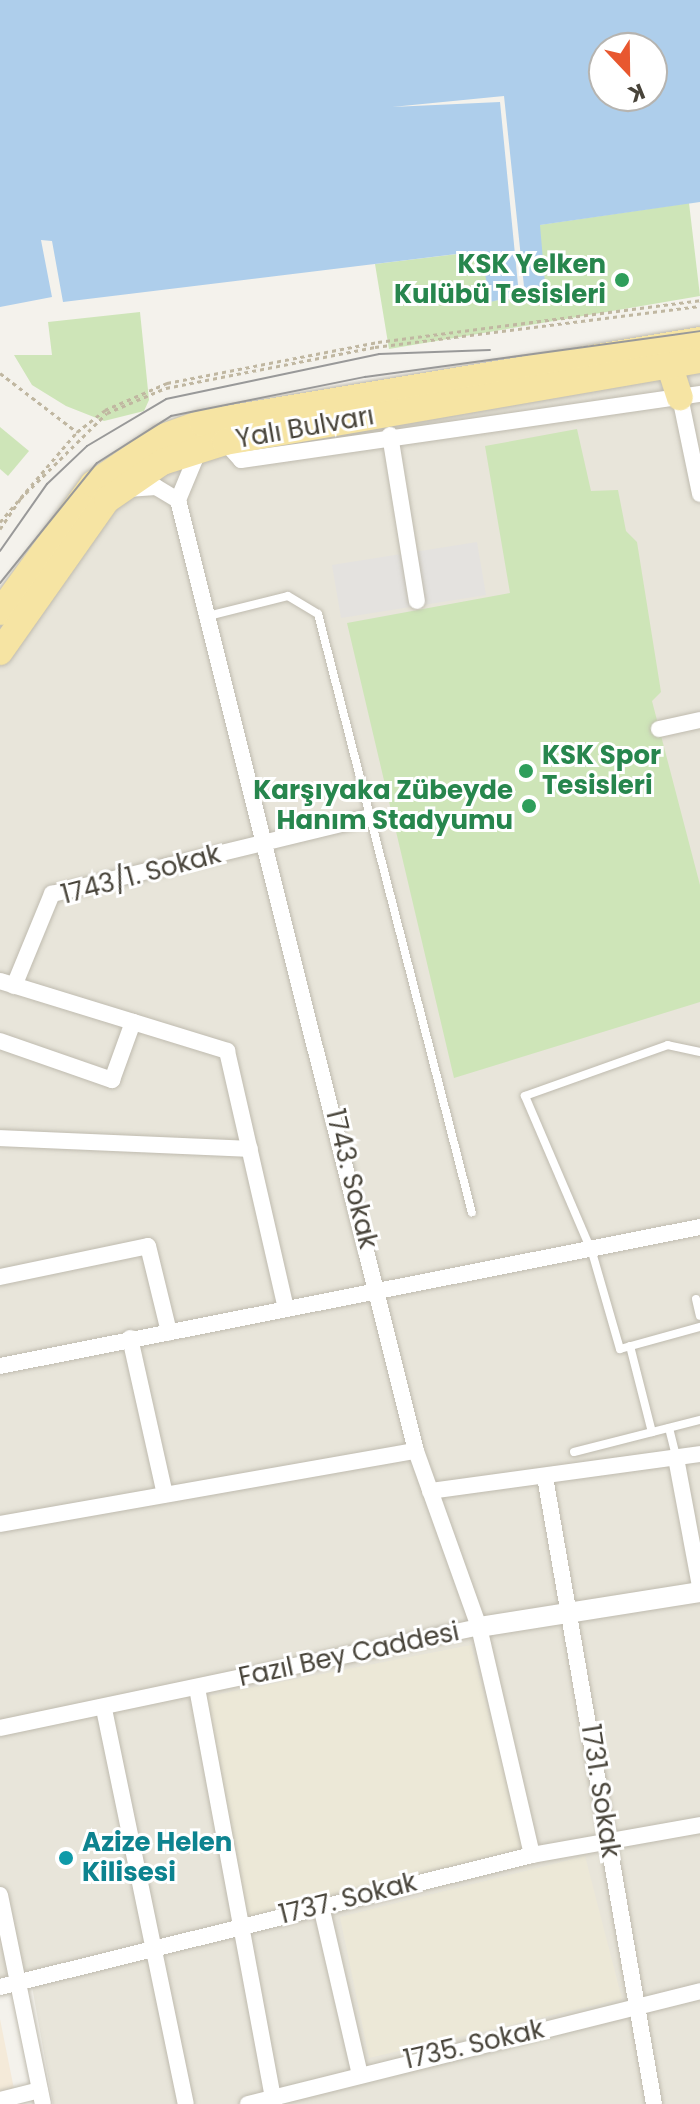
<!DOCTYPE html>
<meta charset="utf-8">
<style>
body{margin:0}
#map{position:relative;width:700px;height:2104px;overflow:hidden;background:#f4f2ec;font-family:Poppins,sans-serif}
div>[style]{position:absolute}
.residential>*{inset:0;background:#e8e5da}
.commercial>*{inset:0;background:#f4ead9}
.education>*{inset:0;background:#ece8d7}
.green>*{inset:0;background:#cee5b8}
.parking>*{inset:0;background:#e4e2df}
.water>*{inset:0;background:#aeceeb}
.path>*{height:3px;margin-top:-1.5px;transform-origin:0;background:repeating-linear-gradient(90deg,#c0b7a1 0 4px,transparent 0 8px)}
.roads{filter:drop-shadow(0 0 2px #bfbbaf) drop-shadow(0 0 2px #bfbbaf)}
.service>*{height:8px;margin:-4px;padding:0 4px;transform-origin:4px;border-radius:4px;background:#fff}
.minor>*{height:16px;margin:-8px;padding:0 8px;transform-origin:8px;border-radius:8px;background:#fff}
.tertiary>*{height:20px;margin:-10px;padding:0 10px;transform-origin:10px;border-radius:10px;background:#fff}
.primary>*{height:26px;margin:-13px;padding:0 13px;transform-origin:13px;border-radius:13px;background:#f6e4a3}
.tram>*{height:2px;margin:-1px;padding:0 1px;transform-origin:1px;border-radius:1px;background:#999}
.dots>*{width:22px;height:22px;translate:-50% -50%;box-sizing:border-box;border:4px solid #fff;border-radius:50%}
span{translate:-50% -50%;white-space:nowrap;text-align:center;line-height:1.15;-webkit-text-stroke:6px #fff;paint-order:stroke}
.leisure-label{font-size:26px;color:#27864d;font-weight:700}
.right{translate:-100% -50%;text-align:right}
.left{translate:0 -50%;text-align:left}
.street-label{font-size:26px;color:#48443a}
.culture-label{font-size:26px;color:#0d838f;font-weight:700}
.north{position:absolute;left:588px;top:32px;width:80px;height:80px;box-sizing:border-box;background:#fff;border:2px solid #b6b4b0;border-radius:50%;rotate:158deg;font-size:22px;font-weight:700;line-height:32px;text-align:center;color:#48443a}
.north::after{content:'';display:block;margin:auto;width:28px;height:36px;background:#e8572f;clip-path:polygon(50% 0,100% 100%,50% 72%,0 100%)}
</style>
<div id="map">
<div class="residential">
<div style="clip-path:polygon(700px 350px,700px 2104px,53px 2104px,30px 1975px,0 1991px,0 614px,182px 438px)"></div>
</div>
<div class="commercial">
<div style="clip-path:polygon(0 2019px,17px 2104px,0 2104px)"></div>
</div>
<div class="education">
<div style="clip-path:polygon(471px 1645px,525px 1851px,248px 1919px,204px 1697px)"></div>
<div style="clip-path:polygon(585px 1856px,622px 1999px,369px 2058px,340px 1917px)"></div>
</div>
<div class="green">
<div style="clip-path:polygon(689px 203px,700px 296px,389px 349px,375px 264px,482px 251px,490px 301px,545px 295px,539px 225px)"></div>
<div style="clip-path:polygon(140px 312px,149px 400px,144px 411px,104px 421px,66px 406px,32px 385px,14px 355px,52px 355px,48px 322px)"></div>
<div style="clip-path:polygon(0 427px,29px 451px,8px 476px,0 469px)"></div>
<div style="clip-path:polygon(577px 429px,591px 491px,618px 490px,626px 531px,637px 542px,661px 692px,652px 701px,700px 885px,700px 1002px,454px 1078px,347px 623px,510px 593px,485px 446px)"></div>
</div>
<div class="parking">
<div style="clip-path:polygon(477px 542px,486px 595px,341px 618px,332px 565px)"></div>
</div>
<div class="water">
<div style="clip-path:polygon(evenodd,0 0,700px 0,700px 202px,540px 225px,546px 295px,525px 296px,504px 96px,392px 107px,500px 102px,519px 295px,490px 302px,481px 251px,63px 302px,52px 241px,41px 240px,52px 297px,0 307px,0 0,604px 48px,652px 48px,652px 96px,604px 96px,604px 48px)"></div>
</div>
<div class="path">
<div style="left:0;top:373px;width:97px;rotate:37.5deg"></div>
<div style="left:77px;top:432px;width:36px;rotate:-38deg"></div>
<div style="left:105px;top:410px;width:68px;rotate:-23.5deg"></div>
<div style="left:167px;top:383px;width:215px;rotate:-11deg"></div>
<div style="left:378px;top:342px;width:325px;rotate:-7.4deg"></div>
<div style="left:0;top:522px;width:118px;rotate:-49.5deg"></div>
<div style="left:0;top:529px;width:36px;rotate:-56deg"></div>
<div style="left:20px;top:499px;width:122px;rotate:-44.7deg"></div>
<div style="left:107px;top:413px;width:64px;rotate:-23deg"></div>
<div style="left:166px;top:388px;width:213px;rotate:-11.1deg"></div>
<div style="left:375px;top:347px;width:328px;rotate:-7.2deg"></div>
</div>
<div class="roads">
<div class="service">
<div style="left:208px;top:616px;width:82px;rotate:-14deg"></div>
<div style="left:288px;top:596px;width:35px;rotate:31deg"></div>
<div style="left:318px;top:614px;width:618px;rotate:75.58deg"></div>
<div style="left:700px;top:1052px;width:33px;rotate:-168deg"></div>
<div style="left:668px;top:1045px;width:152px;rotate:160.4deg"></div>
<div style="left:525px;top:1096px;width:170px;rotate:66.8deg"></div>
<div style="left:592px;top:1252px;width:101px;rotate:73.9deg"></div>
<div style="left:620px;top:1349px;width:83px;rotate:-15.4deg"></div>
<div style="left:696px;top:1299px;width:17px;rotate:77deg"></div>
<div style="left:630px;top:1346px;width:89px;rotate:75.7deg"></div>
<div style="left:669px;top:1428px;width:30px;rotate:76deg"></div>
<div style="left:574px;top:1452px;width:130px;rotate:-14.3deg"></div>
</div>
<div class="minor">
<div style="left:680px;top:397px;width:99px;rotate:78.3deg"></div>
<div style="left:390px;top:435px;width:168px;rotate:80.8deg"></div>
<div style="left:225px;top:442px;width:24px;rotate:48deg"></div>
<div style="left:241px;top:460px;width:464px;rotate:-8.2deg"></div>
<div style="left:198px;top:452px;width:52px;rotate:112.6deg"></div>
<div style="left:178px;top:500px;width:980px;rotate:75.95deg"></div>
<div style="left:416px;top:1451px;width:187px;rotate:70.3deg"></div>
<div style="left:479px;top:1627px;width:234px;rotate:76.9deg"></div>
<div style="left:127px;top:489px;width:29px;rotate:-4deg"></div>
<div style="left:156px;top:487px;width:26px;rotate:31deg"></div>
<div style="left:659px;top:729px;width:42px;rotate:-12.4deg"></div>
<div style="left:0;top:981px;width:238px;rotate:17.1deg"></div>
<div style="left:227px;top:1051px;width:264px;rotate:77.1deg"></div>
<div style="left:14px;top:986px;width:100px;rotate:-67.6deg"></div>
<div style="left:52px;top:894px;width:328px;rotate:-13.6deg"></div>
<div style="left:0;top:1041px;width:119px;rotate:19.2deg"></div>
<div style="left:112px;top:1080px;width:62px;rotate:-70.1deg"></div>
<div style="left:0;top:1138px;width:250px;rotate:2.5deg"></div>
<div style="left:0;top:1277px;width:151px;rotate:-11.8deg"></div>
<div style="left:148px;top:1246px;width:89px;rotate:76.3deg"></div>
<div style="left:130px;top:1338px;width:160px;rotate:77.4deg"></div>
<div style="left:0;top:1366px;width:714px;rotate:-11.23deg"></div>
<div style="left:676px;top:1458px;width:130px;rotate:79.4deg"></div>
<div style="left:545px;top:1477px;width:636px;rotate:80.14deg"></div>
<div style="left:430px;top:1491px;width:273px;rotate:-7.8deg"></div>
<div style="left:0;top:1524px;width:422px;rotate:-10deg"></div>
<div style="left:197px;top:1688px;width:423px;rotate:79.5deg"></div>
<div style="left:104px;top:1709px;width:403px;rotate:78.3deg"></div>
<div style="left:0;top:1728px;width:490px;rotate:-11.9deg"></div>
<div style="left:0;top:1895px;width:213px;rotate:78.4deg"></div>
<div style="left:321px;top:1906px;width:169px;rotate:77deg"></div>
<div style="left:0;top:1987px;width:548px;rotate:-13.93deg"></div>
<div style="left:532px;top:1855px;width:171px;rotate:-10.1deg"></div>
<div style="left:0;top:2100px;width:41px;rotate:-14deg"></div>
<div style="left:248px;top:2104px;width:466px;rotate:-14deg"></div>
</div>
<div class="tertiary">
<div style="left:479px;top:1627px;width:224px;rotate:-9deg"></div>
</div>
<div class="primary">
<div style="left:669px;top:364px;width:35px;rotate:72deg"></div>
<div style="left:0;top:612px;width:158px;rotate:-54deg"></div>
<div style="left:93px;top:484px;width:81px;rotate:-34.5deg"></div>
<div style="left:160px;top:438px;width:45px;rotate:-19.7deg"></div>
<div style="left:202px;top:423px;width:505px;rotate:-9.46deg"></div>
<div style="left:0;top:652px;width:186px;rotate:-54.9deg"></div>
<div style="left:107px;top:500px;width:67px;rotate:-34.6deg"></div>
<div style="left:162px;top:462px;width:66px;rotate:-17.6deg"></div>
<div style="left:225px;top:442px;width:482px;rotate:-9.8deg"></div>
</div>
</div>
<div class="tram">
<div style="left:0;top:551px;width:82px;rotate:-55deg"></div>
<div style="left:47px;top:484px;width:55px;rotate:-43.5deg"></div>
<div style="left:87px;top:446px;width:92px;rotate:-30.7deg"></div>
<div style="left:166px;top:399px;width:218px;rotate:-11.9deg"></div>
<div style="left:379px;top:354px;width:111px;rotate:-2.1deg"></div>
<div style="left:0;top:583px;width:154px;rotate:-51.1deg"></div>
<div style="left:97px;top:463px;width:88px;rotate:-32.4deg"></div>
<div style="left:171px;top:416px;width:198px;rotate:-11.4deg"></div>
<div style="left:365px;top:377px;width:338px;rotate:-7.8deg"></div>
</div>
<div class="dots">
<div style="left:622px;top:280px;background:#2e9e5b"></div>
<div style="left:526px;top:771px;background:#2e9e5b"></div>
<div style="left:529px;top:806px;background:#2e9e5b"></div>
<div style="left:66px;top:1858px;background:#0f9aa8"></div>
</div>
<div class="leisure-label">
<span class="right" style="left:606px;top:280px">KSK Yelken<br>Kulübü Tesisleri</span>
<span class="left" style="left:542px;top:771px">KSK Spor<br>Tesisleri</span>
<span class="right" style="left:513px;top:806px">Karşıyaka Zübeyde<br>Hanım Stadyumu</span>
</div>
<div class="street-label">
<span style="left:305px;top:428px;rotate:-10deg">Yalı Bulvarı</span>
<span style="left:141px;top:875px;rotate:-15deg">1743/1. Sokak</span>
<span style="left:351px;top:1179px;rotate:76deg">1743. Sokak</span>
<span style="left:349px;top:1655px;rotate:-12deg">Fazıl Bey Caddesi</span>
<span style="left:600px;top:1791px;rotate:81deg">1731. Sokak</span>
<span style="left:348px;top:1899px;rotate:-14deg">1737. Sokak</span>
<span style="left:474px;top:2045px;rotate:-13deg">1735. Sokak</span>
</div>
<div class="culture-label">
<span class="left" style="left:82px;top:1858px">Azize Helen<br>Kilisesi</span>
</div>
<div class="north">K</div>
</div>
